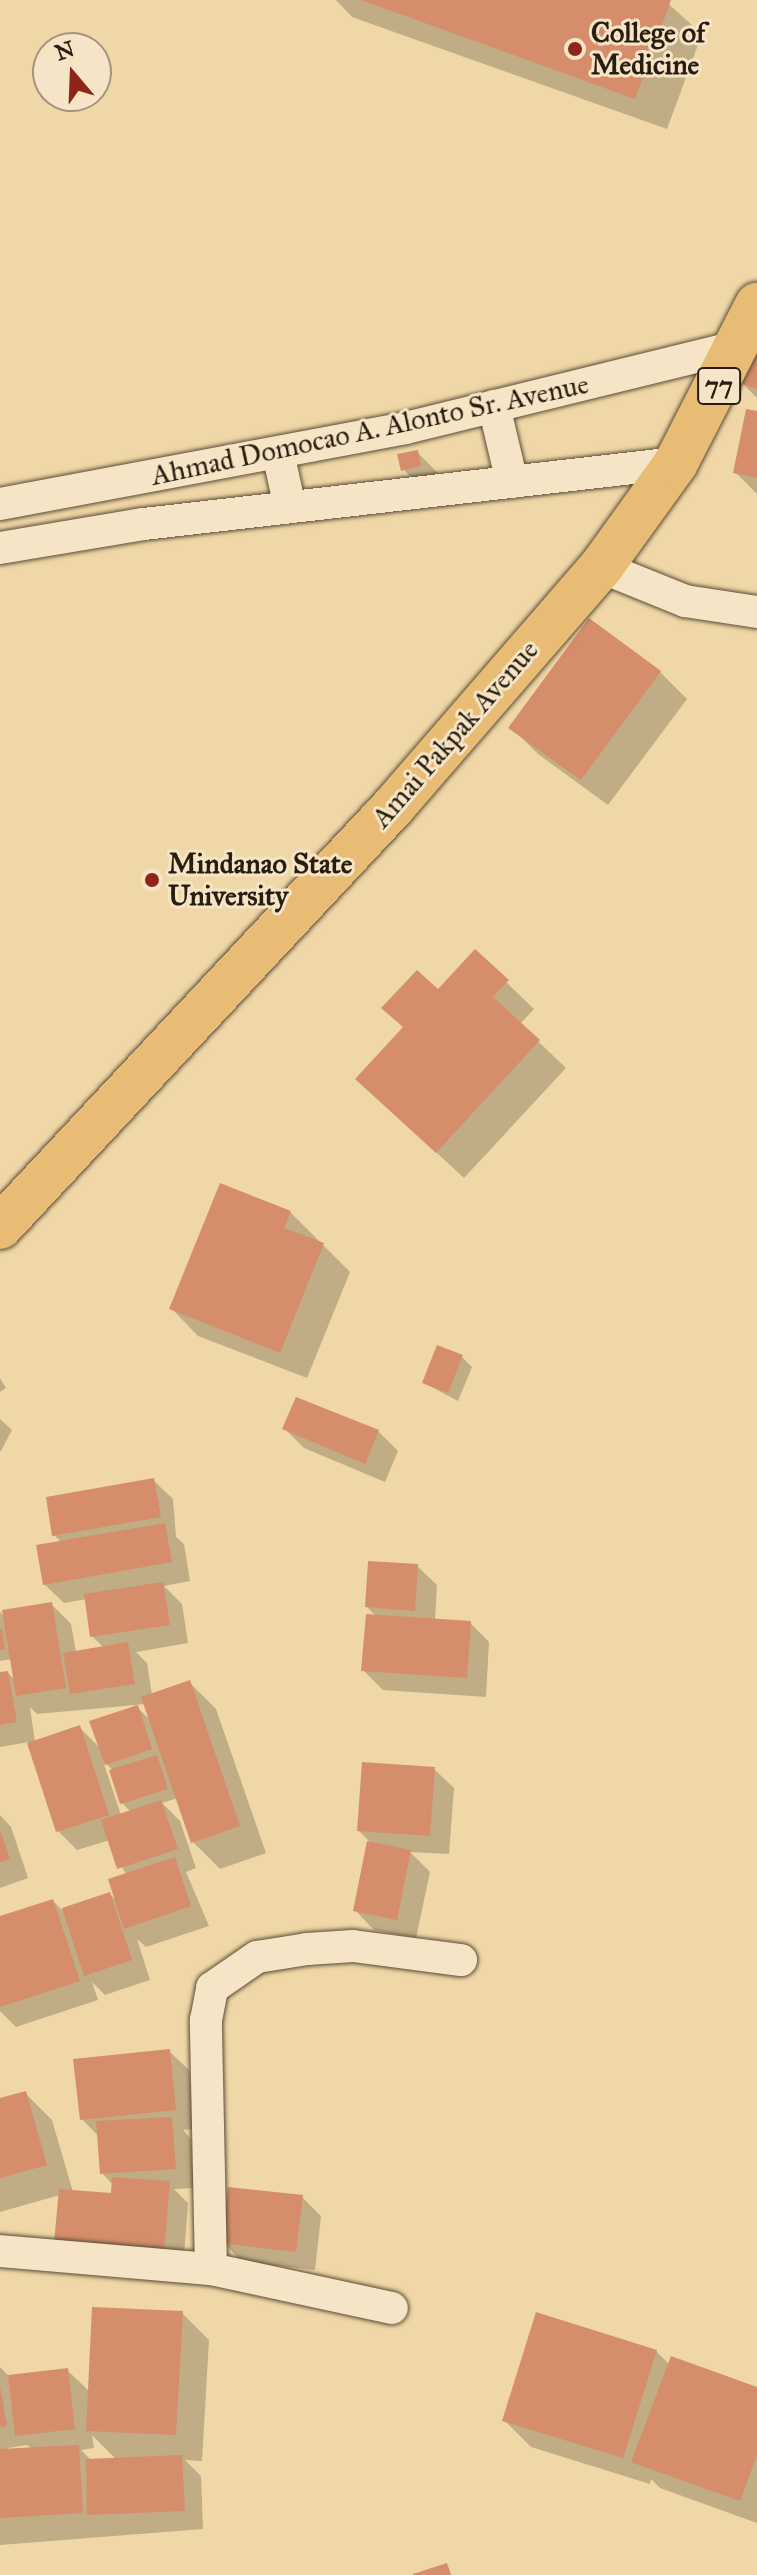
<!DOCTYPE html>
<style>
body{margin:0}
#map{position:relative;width:757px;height:2575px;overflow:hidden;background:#f0d7a7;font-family:"IM FELL Great Primer",serif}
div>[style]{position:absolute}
.shadow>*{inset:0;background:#0003}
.building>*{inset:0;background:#d68d6b}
.roads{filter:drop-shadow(0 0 2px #5a4c36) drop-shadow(0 0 2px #5a4c36)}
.minor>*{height:32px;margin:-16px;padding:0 16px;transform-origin:16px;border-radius:16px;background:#f5e5c6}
.trunk>*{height:44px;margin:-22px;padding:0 22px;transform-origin:22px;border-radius:22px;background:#e8bc74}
.dots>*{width:22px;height:22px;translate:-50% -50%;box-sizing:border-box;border:4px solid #f5e5c6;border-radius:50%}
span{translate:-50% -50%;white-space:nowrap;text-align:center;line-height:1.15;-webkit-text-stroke:6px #f5e5c6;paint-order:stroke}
.shield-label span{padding:2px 6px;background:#f5e5c6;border:2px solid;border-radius:6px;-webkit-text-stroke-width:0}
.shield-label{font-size:26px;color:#281d10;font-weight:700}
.poi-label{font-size:28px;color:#281d10;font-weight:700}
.left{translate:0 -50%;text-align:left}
.street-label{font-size:28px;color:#281d10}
.north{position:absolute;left:32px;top:32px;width:80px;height:80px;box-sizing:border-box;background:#f5e5c6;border:2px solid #a3957d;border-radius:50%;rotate:341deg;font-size:22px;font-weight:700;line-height:32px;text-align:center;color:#281d10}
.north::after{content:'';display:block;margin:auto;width:28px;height:36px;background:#8f2418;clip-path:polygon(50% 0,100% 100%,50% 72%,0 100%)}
</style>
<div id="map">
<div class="shadow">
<div style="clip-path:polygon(336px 0,664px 0,702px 34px,667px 129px,352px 17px)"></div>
<div style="clip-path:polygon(757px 336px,757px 398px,740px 381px)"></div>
<div style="clip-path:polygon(757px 413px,757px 494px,735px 472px)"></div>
<div style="clip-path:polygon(417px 452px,455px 490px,458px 504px,441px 507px,403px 469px)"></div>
<div style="clip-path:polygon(660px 672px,687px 699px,608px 805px,538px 754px,511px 727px)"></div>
<div style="clip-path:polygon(475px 952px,534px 1009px,520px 1024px,566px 1068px,464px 1178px,357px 1079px)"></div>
<div style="clip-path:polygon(290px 1212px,350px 1272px,307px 1378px,198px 1336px,172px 1309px)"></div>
<div style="clip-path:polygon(462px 1357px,472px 1367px,458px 1401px,424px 1383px)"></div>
<div style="clip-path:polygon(0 1378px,6px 1388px,0 1392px)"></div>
<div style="clip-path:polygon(0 1419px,12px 1430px,1px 1451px,0 1451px)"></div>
<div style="clip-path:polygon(285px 1429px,378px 1431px,398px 1451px,385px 1482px,304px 1448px)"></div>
<div style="clip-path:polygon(evenodd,153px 1480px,173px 1499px,176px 1537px,184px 1544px,190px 1581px,164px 1586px,182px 1604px,188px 1643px,136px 1652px,147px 1663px,152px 1695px,189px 1682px,216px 1709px,266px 1853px,220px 1869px,193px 1842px,178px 1798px,162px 1803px,180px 1821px,196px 1868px,186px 1872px,209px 1926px,146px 1947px,137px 1939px,150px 1980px,105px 1995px,92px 1982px,98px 2000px,16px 2027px,0 2011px,0 1918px,53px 1901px,62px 1910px,110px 1894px,118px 1903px,126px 1875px,110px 1840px,77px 1850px,58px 1831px,29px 1742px,0 1747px,0 1674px,8px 1673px,15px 1680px,12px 1659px,0 1661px,0 1612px,5px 1617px,52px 1605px,71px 1624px,76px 1652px,104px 1648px,92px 1636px,87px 1599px,64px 1603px,44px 1584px,61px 1542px,54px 1535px,153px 1480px,145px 1704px,151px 1721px,135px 1705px,145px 1704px,153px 1480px,135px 1705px,102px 1750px,80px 1728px,35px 1742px,30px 1707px,37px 1714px,135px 1705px,153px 1480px,103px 1761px,114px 1771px,122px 1803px,131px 1812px,121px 1815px,103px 1761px)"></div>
<div style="clip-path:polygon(417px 1566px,437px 1585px,435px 1620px,470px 1623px,489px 1642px,486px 1697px,383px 1690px,363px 1670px,377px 1617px,367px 1607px)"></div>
<div style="clip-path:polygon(434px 1769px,454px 1788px,449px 1854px,410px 1852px,430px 1872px,416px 1938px,374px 1930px,355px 1910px,369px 1841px,359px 1831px)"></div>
<div style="clip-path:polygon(0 1815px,11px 1827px,28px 1878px,0 1888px)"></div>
<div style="clip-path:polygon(169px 2051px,189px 2070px,194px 2129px,183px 2130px,191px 2139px,194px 2188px,174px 2189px,188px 2203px,183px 2270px,60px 2195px,0 2212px,0 2101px,25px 2093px,52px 2120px,73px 2192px,112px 2195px,113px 2185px,102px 2173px,99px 2137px,82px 2119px)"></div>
<div style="clip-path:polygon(302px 2197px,321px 2216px,315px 2270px,242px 2262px,223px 2242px)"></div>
<div style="clip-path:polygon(evenodd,182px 2313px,209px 2340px,202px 2461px,185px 2460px,201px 2476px,203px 2529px,0 2545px,0 2367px,10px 2377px,68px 2371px,90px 2392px,182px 2313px,92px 2435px,117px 2460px,92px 2461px,81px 2450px,94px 2448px,92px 2435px,182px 2313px,27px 2445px,32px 2449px,8px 2451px,8px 2448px,27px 2445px)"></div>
<div style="clip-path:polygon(656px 2351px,670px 2365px,757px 2389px,757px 2523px,660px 2488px,651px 2479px,650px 2484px,531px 2447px,504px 2420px)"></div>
</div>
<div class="building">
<div style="clip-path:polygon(361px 0,671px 0,635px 99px)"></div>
<div style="clip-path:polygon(757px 331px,757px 389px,738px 382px)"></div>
<div style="clip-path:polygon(746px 409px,757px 411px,757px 478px,733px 473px)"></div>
<div style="clip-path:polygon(418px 450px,421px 466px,401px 471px,397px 454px)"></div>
<div style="clip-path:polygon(589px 618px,661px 671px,581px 780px,508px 728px)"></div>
<div style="clip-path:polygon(475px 949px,509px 980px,493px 997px,540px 1040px,436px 1153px,355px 1079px,403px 1027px,381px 1008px,417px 970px,438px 989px)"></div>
<div style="clip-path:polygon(220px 1183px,291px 1211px,284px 1228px,324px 1243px,280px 1353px,169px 1309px)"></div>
<div style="clip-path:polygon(437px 1345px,463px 1355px,448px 1393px,422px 1383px)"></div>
<div style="clip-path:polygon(296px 1397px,379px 1430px,365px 1464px,282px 1429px)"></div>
<div style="clip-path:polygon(154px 1478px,161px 1517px,52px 1536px,46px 1497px)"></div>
<div style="clip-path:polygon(165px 1523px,172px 1562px,43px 1585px,36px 1545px)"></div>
<div style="clip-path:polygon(368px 1561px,418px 1564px,415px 1611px,365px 1607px)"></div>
<div style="clip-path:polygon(163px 1582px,170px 1625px,90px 1637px,84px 1594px)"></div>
<div style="clip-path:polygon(52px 1602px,66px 1688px,16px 1696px,2px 1610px)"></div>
<div style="clip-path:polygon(366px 1614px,471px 1621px,467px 1678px,361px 1671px)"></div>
<div style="clip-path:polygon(2px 1629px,5px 1649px,0 1650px,0 1630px)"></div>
<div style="clip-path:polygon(128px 1642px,135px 1684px,70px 1694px,63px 1653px)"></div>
<div style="clip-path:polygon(8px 1671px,17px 1722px,0 1725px,0 1672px)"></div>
<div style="clip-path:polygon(190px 1680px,240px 1826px,191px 1843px,141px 1697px)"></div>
<div style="clip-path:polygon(138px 1705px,152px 1749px,105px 1765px,89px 1721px)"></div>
<div style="clip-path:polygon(80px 1725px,109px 1815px,56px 1832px,27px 1743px)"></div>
<div style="clip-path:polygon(157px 1755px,168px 1789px,120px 1804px,109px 1770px)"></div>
<div style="clip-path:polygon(362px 1762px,435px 1767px,430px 1836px,357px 1831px)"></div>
<div style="clip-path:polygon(161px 1800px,178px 1849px,117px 1869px,101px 1820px)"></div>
<div style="clip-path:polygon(0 1830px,10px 1859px,0 1862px)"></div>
<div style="clip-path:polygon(367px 1841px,411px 1850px,397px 1920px,353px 1911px)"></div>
<div style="clip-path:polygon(175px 1857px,191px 1906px,124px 1929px,108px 1879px)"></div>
<div style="clip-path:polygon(110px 1892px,132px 1960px,84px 1976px,62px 1908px)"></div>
<div style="clip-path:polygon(53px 1899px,80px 1981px,0 2007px,0 1916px)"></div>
<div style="clip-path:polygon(170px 2049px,176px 2110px,80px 2120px,73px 2059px)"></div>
<div style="clip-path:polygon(26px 2091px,47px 2165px,0 2178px,0 2098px)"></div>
<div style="clip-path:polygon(172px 2117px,176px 2169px,100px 2174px,96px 2121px)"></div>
<div style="clip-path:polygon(112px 2177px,170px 2181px,164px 2252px,54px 2243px,59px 2189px,111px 2193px)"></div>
<div style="clip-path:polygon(228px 2187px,303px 2195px,296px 2252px,221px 2243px)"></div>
<div style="clip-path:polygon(92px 2307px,183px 2311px,176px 2435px,86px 2431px)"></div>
<div style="clip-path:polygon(536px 2312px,657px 2350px,623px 2458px,502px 2421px)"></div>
<div style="clip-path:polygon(671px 2356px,757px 2387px,757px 2455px,740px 2501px,631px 2462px)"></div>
<div style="clip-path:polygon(68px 2368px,75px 2429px,15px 2436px,8px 2375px)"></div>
<div style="clip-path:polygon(0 2386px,7px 2426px,0 2427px)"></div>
<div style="clip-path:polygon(79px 2445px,83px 2513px,0 2518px,0 2449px)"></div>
<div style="clip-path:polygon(182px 2455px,185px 2511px,87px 2515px,86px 2459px)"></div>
<div style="clip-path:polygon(447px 2563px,451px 2575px,413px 2575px,413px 2574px)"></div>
</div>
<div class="roads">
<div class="minor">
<div style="left:494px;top:406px;width:78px;rotate:76.7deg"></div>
<div style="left:278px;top:453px;width:55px;rotate:77.5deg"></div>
<div style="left:0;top:504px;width:413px;rotate:-10.6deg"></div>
<div style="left:406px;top:428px;width:341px;rotate:-13.8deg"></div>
<div style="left:0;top:548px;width:146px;rotate:-9.5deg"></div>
<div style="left:144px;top:524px;width:535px;rotate:-6.54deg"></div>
<div style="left:601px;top:567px;width:91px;rotate:22deg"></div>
<div style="left:685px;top:601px;width:73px;rotate:8.7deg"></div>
<div style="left:0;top:2251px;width:212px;rotate:4.9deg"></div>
<div style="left:211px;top:2269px;width:185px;rotate:12.2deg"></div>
<div style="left:211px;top:2269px;width:249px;rotate:-91.2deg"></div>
<div style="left:206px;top:2020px;width:33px;rotate:-79deg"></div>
<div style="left:212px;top:1988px;width:55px;rotate:-34.6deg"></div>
<div style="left:257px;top:1957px;width:51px;rotate:-9.1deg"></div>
<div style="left:307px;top:1949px;width:46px;rotate:-3.7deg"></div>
<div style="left:353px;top:1946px;width:109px;rotate:7.4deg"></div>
</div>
<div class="trunk">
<div style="left:0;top:1227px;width:575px;rotate:-46.9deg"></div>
<div style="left:393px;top:807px;width:318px;rotate:-49.1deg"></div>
<div style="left:601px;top:567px;width:128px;rotate:-54.2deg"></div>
<div style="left:676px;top:463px;width:178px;rotate:-62.9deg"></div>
</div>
</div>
<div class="dots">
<div style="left:575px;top:49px;background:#8f2418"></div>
<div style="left:152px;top:880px;background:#8f2418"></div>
</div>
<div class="shield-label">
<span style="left:719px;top:386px">77</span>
</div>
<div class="poi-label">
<span class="left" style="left:591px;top:49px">College of<br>Medicine</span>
<span class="left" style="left:168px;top:880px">Mindanao State<br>University</span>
</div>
<div class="street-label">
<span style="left:370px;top:430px;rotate:-12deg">Ahmad Domocao A. Alonto Sr. Avenue</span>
<span style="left:455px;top:734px;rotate:-49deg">Amai Pakpak Avenue</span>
</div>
<div class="north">N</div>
</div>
